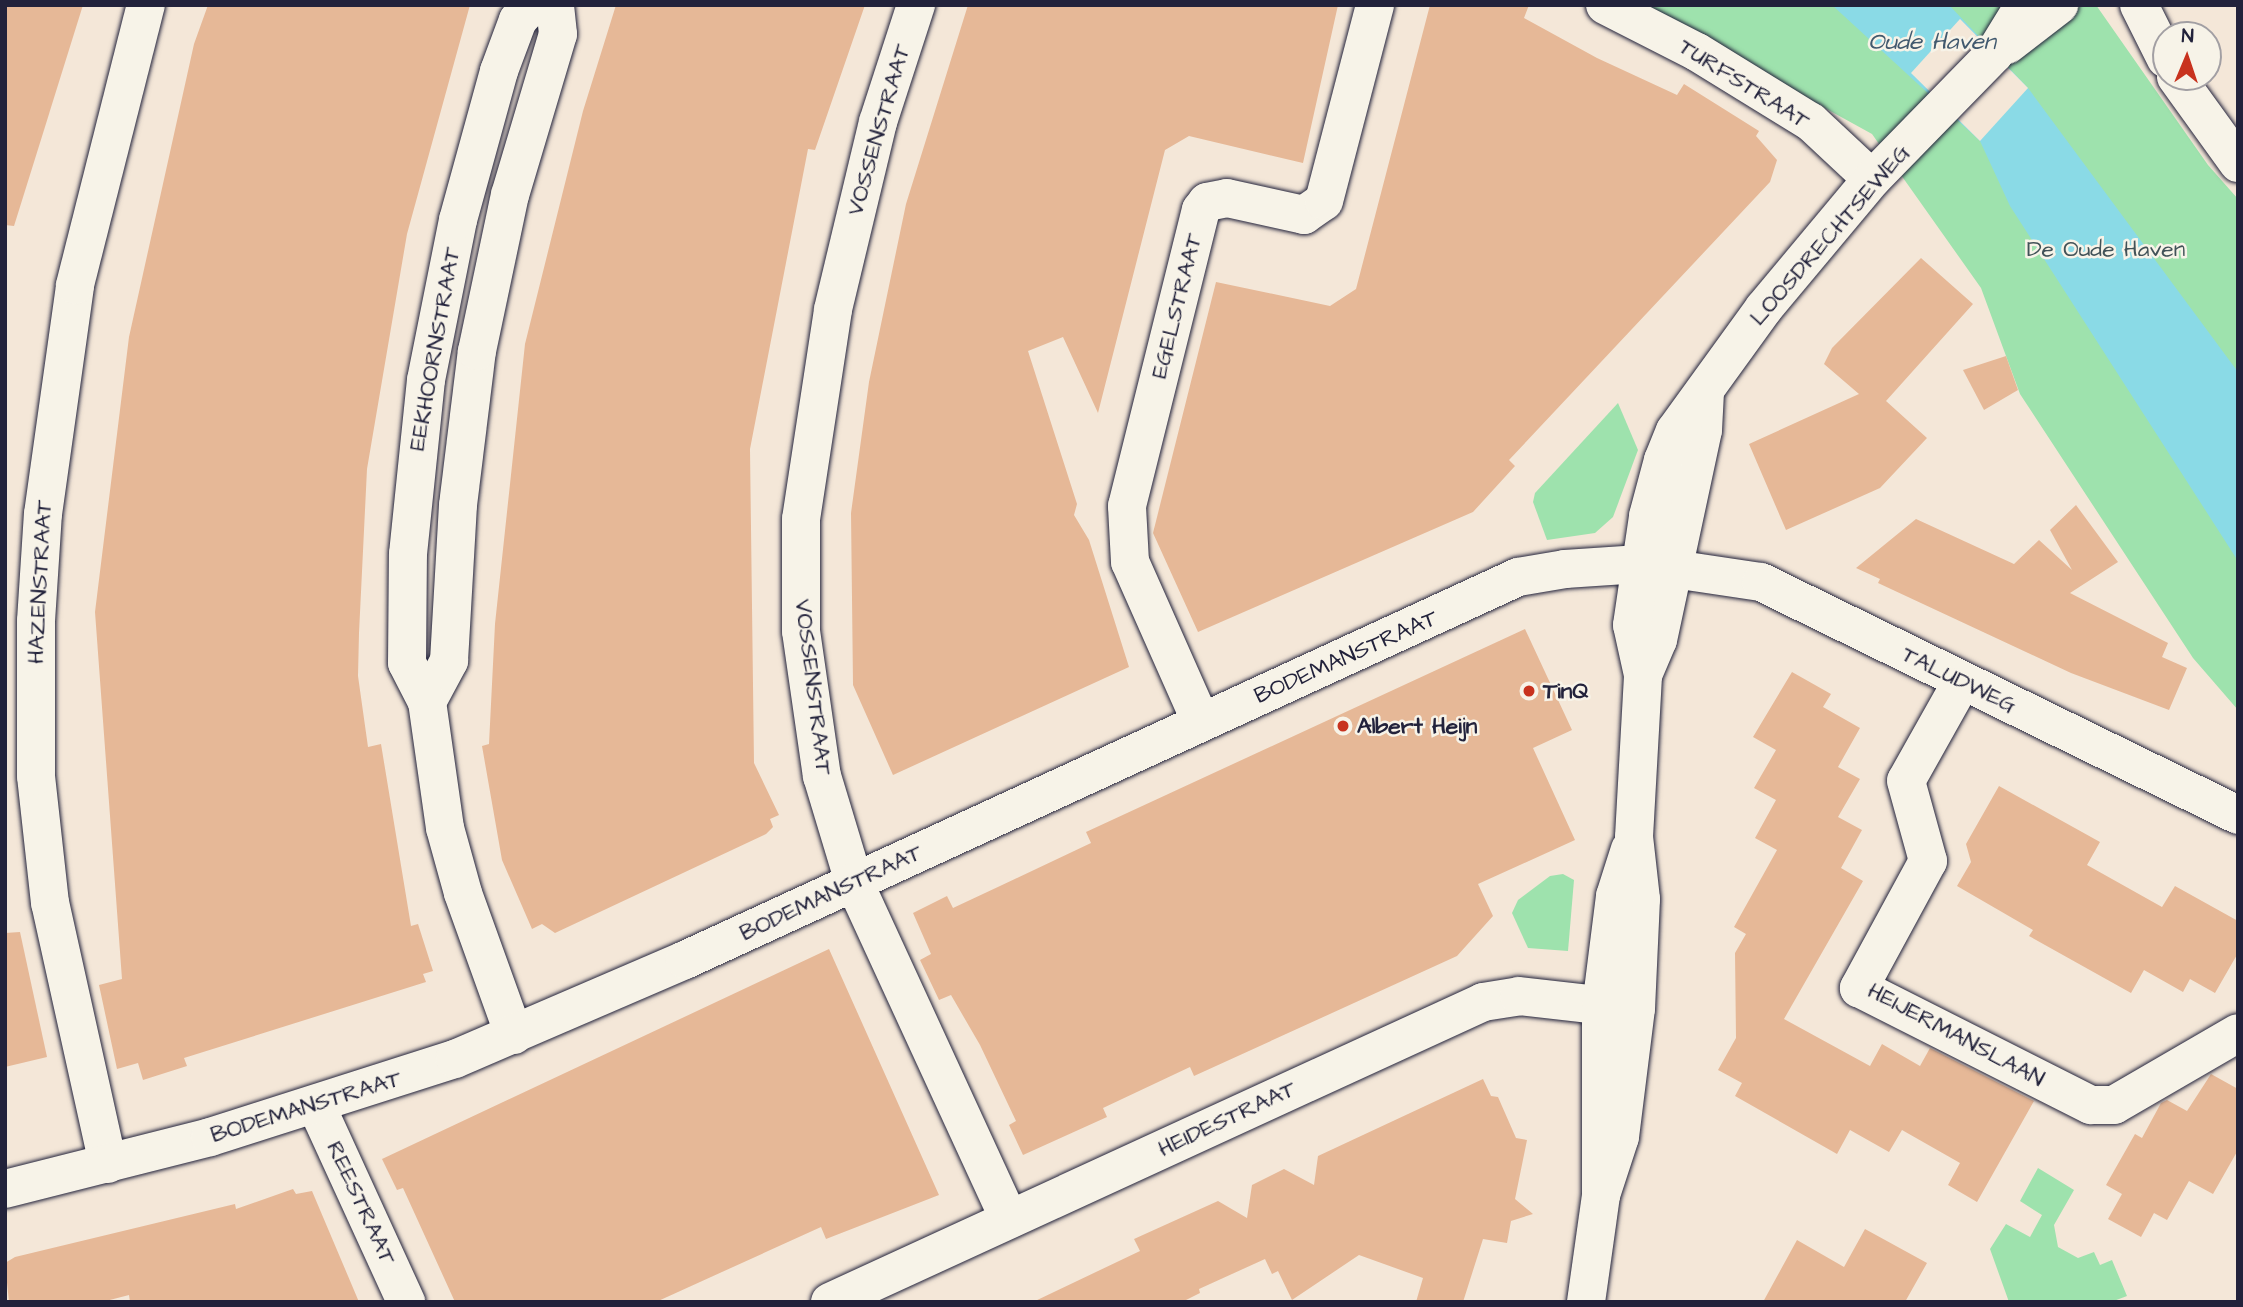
<!DOCTYPE html>
<style>
body{margin:0}
#map{position:relative;width:2243px;height:1307px;overflow:hidden;background:#f4e7d8;font-family:"Architects Daughter",sans-serif}
div>[style]{position:absolute}
.green>*{inset:0;background:#9ee2ad}
.water>*{inset:0;background:#8adae6}
.pier>*{inset:0;background:#f4e7d8}
.building>*{inset:0;background:#e6b897}
.roads{filter:drop-shadow(0 0 2px #22223b) drop-shadow(0 0 2px #22223b)}
.street>*{height:38px;margin:-19px;padding:0 19px;transform-origin:19px;border-radius:19px;background:#f7f3e8}
.secondary>*{height:38px;margin:-19px;padding:0 19px;transform-origin:19px;border-radius:19px;background:#f7f3e8}
.dots>*{width:19px;height:19px;translate:-50% -50%;box-sizing:border-box;border:4px solid #f7f3e8;border-radius:50%}
span{translate:-50% -50%;white-space:nowrap;text-align:center;line-height:1.15;-webkit-text-stroke:5px #f7f3e8;paint-order:stroke}
.street-label{font-size:23px;color:#22223b}
.park-label{font-size:23px;color:#415258}
.poi-label{font-size:23px;color:#22223b;font-weight:700}
.left{translate:0 -50%;text-align:left}
.water-label{font-size:24px;color:#41596e;font-style:italic}
.frame{position:absolute;inset:0;border:7px solid #22223b;pointer-events:none}
.north{position:absolute;left:2152px;top:21px;width:70px;height:70px;box-sizing:border-box;background:#f7f3e8;border:2px solid #a29fa3;border-radius:50%;rotate:2deg;font-size:19px;font-weight:700;line-height:28px;text-align:center;color:#22223b}
.north::after{content:'';display:block;margin:auto;width:24px;height:32px;background:#c8321e;clip-path:polygon(50% 0,100% 100%,50% 72%,0 100%)}
</style>
<div id="map">
<div class="green">
<div style="clip-path:polygon(1638px 5px,2096px 5px,2208px 165px,2238px 199px,2238px 710px,2193px 658px,2020px 394px,1981px 288px,1872px 134px)"></div>
<div style="clip-path:polygon(1618px 403px,1638px 450px,1613px 517px,1595px 533px,1547px 540px,1533px 502px,1535px 493px)"></div>
<div style="clip-path:polygon(1563px 874px,1574px 880px,1568px 951px,1528px 948px,1512px 913px,1518px 900px,1550px 876px)"></div>
<div style="clip-path:polygon(2038px 1168px,2074px 1190px,2054px 1225px,2058px 1247px,2078px 1258px,2094px 1252px,2100px 1265px,2112px 1260px,2127px 1296px,2111px 1302px,2009px 1302px,1990px 1249px,2006px 1224px,2030px 1237px,2042px 1215px,2020px 1201px)"></div>
</div>
<div class="water">
<div style="clip-path:polygon(1832px 5px,1949px 5px,2028px 88px,2238px 372px,2238px 561px,2010px 206px,1980px 141px)"></div>
</div>
<div class="pier">
<div style="clip-path:polygon(1960px 19px,2028px 88px,1980px 141px,1911px 73px)"></div>
</div>
<div class="building">
<div style="clip-path:polygon(5px 5px,83px 5px,14px 226px,5px 225px)"></div>
<div style="clip-path:polygon(208px 5px,470px 5px,407px 234px,367px 469px,359px 633px,358px 676px,368px 747px,381px 744px,411px 926px,418px 924px,433px 971px,423px 974px,426px 982px,184px 1058px,187px 1066px,143px 1080px,138px 1063px,117px 1069px,99px 985px,122px 979px,95px 612px,129px 337px,194px 44px)"></div>
<div style="clip-path:polygon(616px 5px,865px 5px,815px 150px,808px 149px,750px 449px,754px 763px,779px 815px,770px 819px,773px 827px,766px 834px,555px 933px,542px 924px,532px 929px,502px 860px,482px 746px,489px 744px,495px 624px,525px 344px,583px 111px)"></div>
<div style="clip-path:polygon(968px 5px,1338px 5px,1303px 163px,1189px 136px,1165px 150px,1098px 413px,1063px 337px,1028px 351px,1077px 504px,1074px 515px,1089px 540px,1129px 667px,893px 775px,853px 685px,851px 513px,869px 382px,906px 204px)"></div>
<div style="clip-path:polygon(1430px 5px,1529px 5px,1524px 18px,1597px 58px,1677px 95px,1684px 84px,1759px 131px,1756px 136px,1777px 160px,1770px 182px,1509px 460px,1515px 466px,1473px 512px,1198px 632px,1153px 533px,1216px 282px,1330px 306px,1356px 289px)"></div>
<div style="clip-path:polygon(1921px 258px,1973px 304px,1886px 401px,1927px 438px,1880px 488px,1786px 530px,1749px 444px,1859px 394px,1824px 364px,1832px 348px)"></div>
<div style="clip-path:polygon(2006px 356px,2018px 390px,1984px 410px,1963px 370px)"></div>
<div style="clip-path:polygon(2076px 505px,2118px 562px,2070px 593px,2168px 643px,2162px 657px,2187px 668px,2169px 710px,2071px 673px,1878px 583px,1880px 579px,1856px 568px,1916px 519px,2014px 564px,2039px 540px,2072px 570px,2050px 530px)"></div>
<div style="clip-path:polygon(1525px 629px,1572px 730px,1533px 748px,1575px 840px,1478px 884px,1493px 916px,1457px 956px,1194px 1076px,1190px 1067px,1103px 1108px,1107px 1117px,1023px 1155px,1009px 1125px,1016px 1121px,980px 1045px,951px 995px,939px 1000px,920px 960px,931px 954px,913px 913px,947px 896px,953px 908px,1000px 886px,1091px 843px,1086px 832px)"></div>
<div style="clip-path:polygon(1792px 672px,1831px 694px,1823px 707px,1860px 728px,1838px 767px,1860px 779px,1838px 817px,1862px 830px,1841px 868px,1863px 881px,1784px 1019px,1870px 1066px,1882px 1044px,1920px 1066px,1930px 1048px,2034px 1101px,1977px 1202px,1948px 1185px,1960px 1163px,1902px 1130px,1889px 1152px,1850px 1130px,1837px 1154px,1735px 1096px,1742px 1083px,1718px 1070px,1736px 1038px,1735px 953px,1746px 934px,1734px 927px,1777px 850px,1755px 838px,1776px 800px,1754px 788px,1776px 750px,1753px 737px)"></div>
<div style="clip-path:polygon(1999px 786px,2100px 842px,2087px 865px,2162px 907px,2175px 886px,2238px 921px,2238px 953px,2215px 993px,2190px 979px,2183px 992px,2144px 970px,2131px 993px,2029px 936px,2033px 930px,1957px 886px,1971px 862px,1966px 844px)"></div>
<div style="clip-path:polygon(20px 932px,47px 1057px,5px 1067px,5px 933px)"></div>
<div style="clip-path:polygon(829px 949px,939px 1195px,826px 1239px,821px 1227px,656px 1302px,455px 1302px,403px 1188px,397px 1190px,382px 1159px)"></div>
<div style="clip-path:polygon(2211px 1074px,2238px 1089px,2238px 1150px,2213px 1194px,2189px 1181px,2167px 1220px,2154px 1213px,2141px 1237px,2108px 1219px,2122px 1194px,2106px 1185px,2135px 1134px,2142px 1138px,2161px 1103px,2167px 1100px,2187px 1111px)"></div>
<div style="clip-path:polygon(1483px 1079px,1491px 1096px,1498px 1097px,1516px 1138px,1527px 1140px,1515px 1199px,1533px 1214px,1511px 1221px,1507px 1243px,1483px 1239px,1463px 1302px,1416px 1302px,1423px 1278px,1359px 1255px,1292px 1300px,1278px 1271px,1272px 1274px,1265px 1259px,1199px 1289px,1200px 1293px,1182px 1302px,1033px 1302px,1140px 1251px,1134px 1239px,1218px 1201px,1247px 1218px,1252px 1185px,1284px 1169px,1314px 1185px,1318px 1156px)"></div>
<div style="clip-path:polygon(293px 1189px,296px 1194px,312px 1191px,359px 1302px,130px 1302px,129px 1295px,102px 1302px,9px 1302px,5px 1263px,15px 1257px,235px 1204px,236px 1209px)"></div>
<div style="clip-path:polygon(1865px 1229px,1927px 1263px,1905px 1302px,1763px 1302px,1797px 1240px,1844px 1267px)"></div>
</div>
<div class="roads">
<div class="street">
<div style="left:916px;top:5px;width:123px;rotate:108deg"></div>
<div style="left:878px;top:122px;width:193px;rotate:103.5deg"></div>
<div style="left:833px;top:310px;width:211px;rotate:98.7deg"></div>
<div style="left:801px;top:519px;width:112px;rotate:90deg"></div>
<div style="left:801px;top:631px;width:147px;rotate:81.8deg"></div>
<div style="left:822px;top:776px;width:111px;rotate:73.2deg"></div>
<div style="left:854px;top:882px;width:371px;rotate:65.3deg"></div>
<div style="left:1605px;top:5px;width:103px;rotate:27.1deg"></div>
<div style="left:1697px;top:52px;width:134px;rotate:31.6deg"></div>
<div style="left:1811px;top:122px;width:83px;rotate:43.1deg"></div>
<div style="left:2139px;top:5px;width:60px;rotate:63.4deg"></div>
<div style="left:2176px;top:77px;width:106px;rotate:54.2deg"></div>
<div style="left:1961px;top:683px;width:112px;rotate:119.3deg"></div>
<div style="left:1906px;top:781px;width:83px;rotate:74.6deg"></div>
<div style="left:1928px;top:861px;width:145px;rotate:118.5deg"></div>
<div style="left:1859px;top:988px;width:260px;rotate:26.8deg"></div>
<div style="left:2091px;top:1105px;width:23px"></div>
<div style="left:2114px;top:1105px;width:143px;rotate:-30.1deg"></div>
<div style="left:427px;top:702px;width:47px;rotate:-61.8deg"></div>
<div style="left:449px;top:661px;width:156px;rotate:-86.7deg"></div>
<div style="left:458px;top:505px;width:155px;rotate:-83deg"></div>
<div style="left:477px;top:351px;width:159px;rotate:-78.1deg"></div>
<div style="left:510px;top:195px;width:168px;rotate:-73.4deg"></div>
<div style="left:558px;top:34px;width:29px;rotate:-96deg"></div>
<div style="left:1201px;top:722px;width:175px;rotate:-113.9deg"></div>
<div style="left:1130px;top:562px;width:56px;rotate:-93.1deg"></div>
<div style="left:1127px;top:506px;width:305px;rotate:-76deg"></div>
<div style="left:1201px;top:210px;width:10px;rotate:-53deg"></div>
<div style="left:1207px;top:202px;width:20px;rotate:-11deg"></div>
<div style="left:1227px;top:198px;width:79px;rotate:12.4deg"></div>
<div style="left:1304px;top:215px;width:24px;rotate:-35deg"></div>
<div style="left:1324px;top:201px;width:203px;rotate:-75.4deg"></div>
<div style="left:514px;top:1035px;width:151px;rotate:-109.8deg"></div>
<div style="left:463px;top:893px;width:67px;rotate:-105.5deg"></div>
<div style="left:445px;top:828px;width:127px;rotate:-98.1deg"></div>
<div style="left:427px;top:702px;width:44px;rotate:-117.1deg"></div>
<div style="left:407px;top:663px;width:109px;rotate:-89.5deg"></div>
<div style="left:408px;top:554px;width:175px;rotate:-84.1deg"></div>
<div style="left:426px;top:380px;width:163px;rotate:-78.7deg"></div>
<div style="left:458px;top:220px;width:155px;rotate:-74.6deg"></div>
<div style="left:499px;top:71px;width:54px;rotate:-69.6deg"></div>
<div style="left:518px;top:20px;width:21px;rotate:-47deg"></div>
<div style="left:316px;top:1105px;width:217px;rotate:65.4deg"></div>
<div style="left:108px;top:1164px;width:267px;rotate:-102.5deg"></div>
<div style="left:50px;top:903px;width:128px;rotate:-96.3deg"></div>
<div style="left:36px;top:776px;width:155px;rotate:-90deg"></div>
<div style="left:36px;top:621px;width:107px;rotate:-86.3deg"></div>
<div style="left:43px;top:514px;width:231px;rotate:-82deg"></div>
<div style="left:75px;top:285px;width:289px;rotate:-75.8deg"></div>
<div style="left:5px;top:1189px;width:211px;rotate:-14.2deg"></div>
<div style="left:210px;top:1137px;width:257px;rotate:-17.7deg"></div>
<div style="left:455px;top:1059px;width:250px;rotate:-23.3deg"></div>
<div style="left:685px;top:960px;width:917px;rotate:-24.69deg"></div>
<div style="left:1518px;top:577px;width:48px;rotate:-9.7deg"></div>
<div style="left:1565px;top:569px;width:75px;rotate:-3.8deg"></div>
<div style="left:1640px;top:564px;width:122px;rotate:8.5deg"></div>
<div style="left:1761px;top:582px;width:531px;rotate:26.03deg"></div>
<div style="left:830px;top:1302px;width:719px;rotate:-24.67deg"></div>
<div style="left:1483px;top:1002px;width:36px;rotate:-9deg"></div>
<div style="left:1519px;top:996px;width:115px;rotate:6.5deg"></div>
</div>
<div class="secondary">
<div style="left:2007px;top:45px;width:66px;rotate:-37.6deg"></div>
<div style="left:1643px;top:675px;width:38px;rotate:-67deg"></div>
<div style="left:1658px;top:640px;width:215px;rotate:-77.9deg"></div>
<div style="left:1703px;top:430px;width:37px;rotate:-87deg"></div>
<div style="left:1601px;top:1195px;width:61px;rotate:-71.9deg"></div>
<div style="left:1620px;top:1137px;width:129px;rotate:-82.9deg"></div>
<div style="left:1636px;top:1009px;width:110px;rotate:-87.4deg"></div>
<div style="left:1641px;top:899px;width:62px;rotate:-96.4deg"></div>
<div style="left:1634px;top:837px;width:162px;rotate:-86.8deg"></div>
<div style="left:1643px;top:675px;width:51px;rotate:-102.4deg"></div>
<div style="left:1632px;top:625px;width:110px;rotate:-81.6deg"></div>
<div style="left:1648px;top:516px;width:58px;rotate:-75deg"></div>
<div style="left:1663px;top:460px;width:31px;rotate:-68deg"></div>
<div style="left:1675px;top:431px;width:152px;rotate:-54.1deg"></div>
<div style="left:1764px;top:308px;width:168px;rotate:-50.1deg"></div>
<div style="left:1872px;top:179px;width:175px;rotate:-45.7deg"></div>
<div style="left:1994px;top:54px;width:57px;rotate:-58.5deg"></div>
<div style="left:1586px;top:1302px;width:108px;rotate:-82deg"></div>
<div style="left:1601px;top:1195px;width:188px;rotate:-90deg"></div>
<div style="left:1601px;top:1007px;width:112px;rotate:-82.8deg"></div>
<div style="left:1615px;top:896px;width:49px;rotate:-72.3deg"></div>
</div>
</div>
<div class="dots">
<div style="left:1529px;top:691px;background:#c8321e"></div>
<div style="left:1343px;top:726px;background:#c8321e"></div>
</div>
<div class="street-label">
<span style="left:1744px;top:84px;rotate:32deg">TURFSTRAAT</span>
<span style="left:879px;top:130px;rotate:-74deg">VOSSENSTRAAT</span>
<span style="left:1830px;top:235px;rotate:-49deg">LOOSDRECHTSEWEG</span>
<span style="left:1177px;top:306px;rotate:-76deg">EGELSTRAAT</span>
<span style="left:435px;top:349px;rotate:-80deg">EEKHOORNSTRAAT</span>
<span style="left:40px;top:582px;rotate:-87deg">HAZENSTRAAT</span>
<span style="left:1346px;top:657px;rotate:-24deg">BODEMANSTRAAT</span>
<span style="left:1959px;top:680px;rotate:26deg">TALUDWEG</span>
<span style="left:813px;top:687px;rotate:83deg">VOSSENSTRAAT</span>
<span style="left:831px;top:893px;rotate:-25deg">BODEMANSTRAAT</span>
<span style="left:1956px;top:1035px;rotate:28deg">HEIJERMANSLAAN</span>
<span style="left:306px;top:1107px;rotate:-17deg">BODEMANSTRAAT</span>
<span style="left:1227px;top:1119px;rotate:-25deg">HEIDESTRAAT</span>
<span style="left:361px;top:1203px;rotate:65deg">REESTRAAT</span>
</div>
<div class="park-label">
<span style="left:2106px;top:249px">De Oude Haven</span>
</div>
<div class="poi-label">
<span class="left" style="left:1543px;top:691px">TinQ</span>
<span class="left" style="left:1357px;top:726px">Albert Heijn</span>
</div>
<div class="water-label">
<span style="left:1932px;top:43px">Oude Haven</span>
</div>
<div class="frame"></div>
<div class="north">N</div>
</div>
